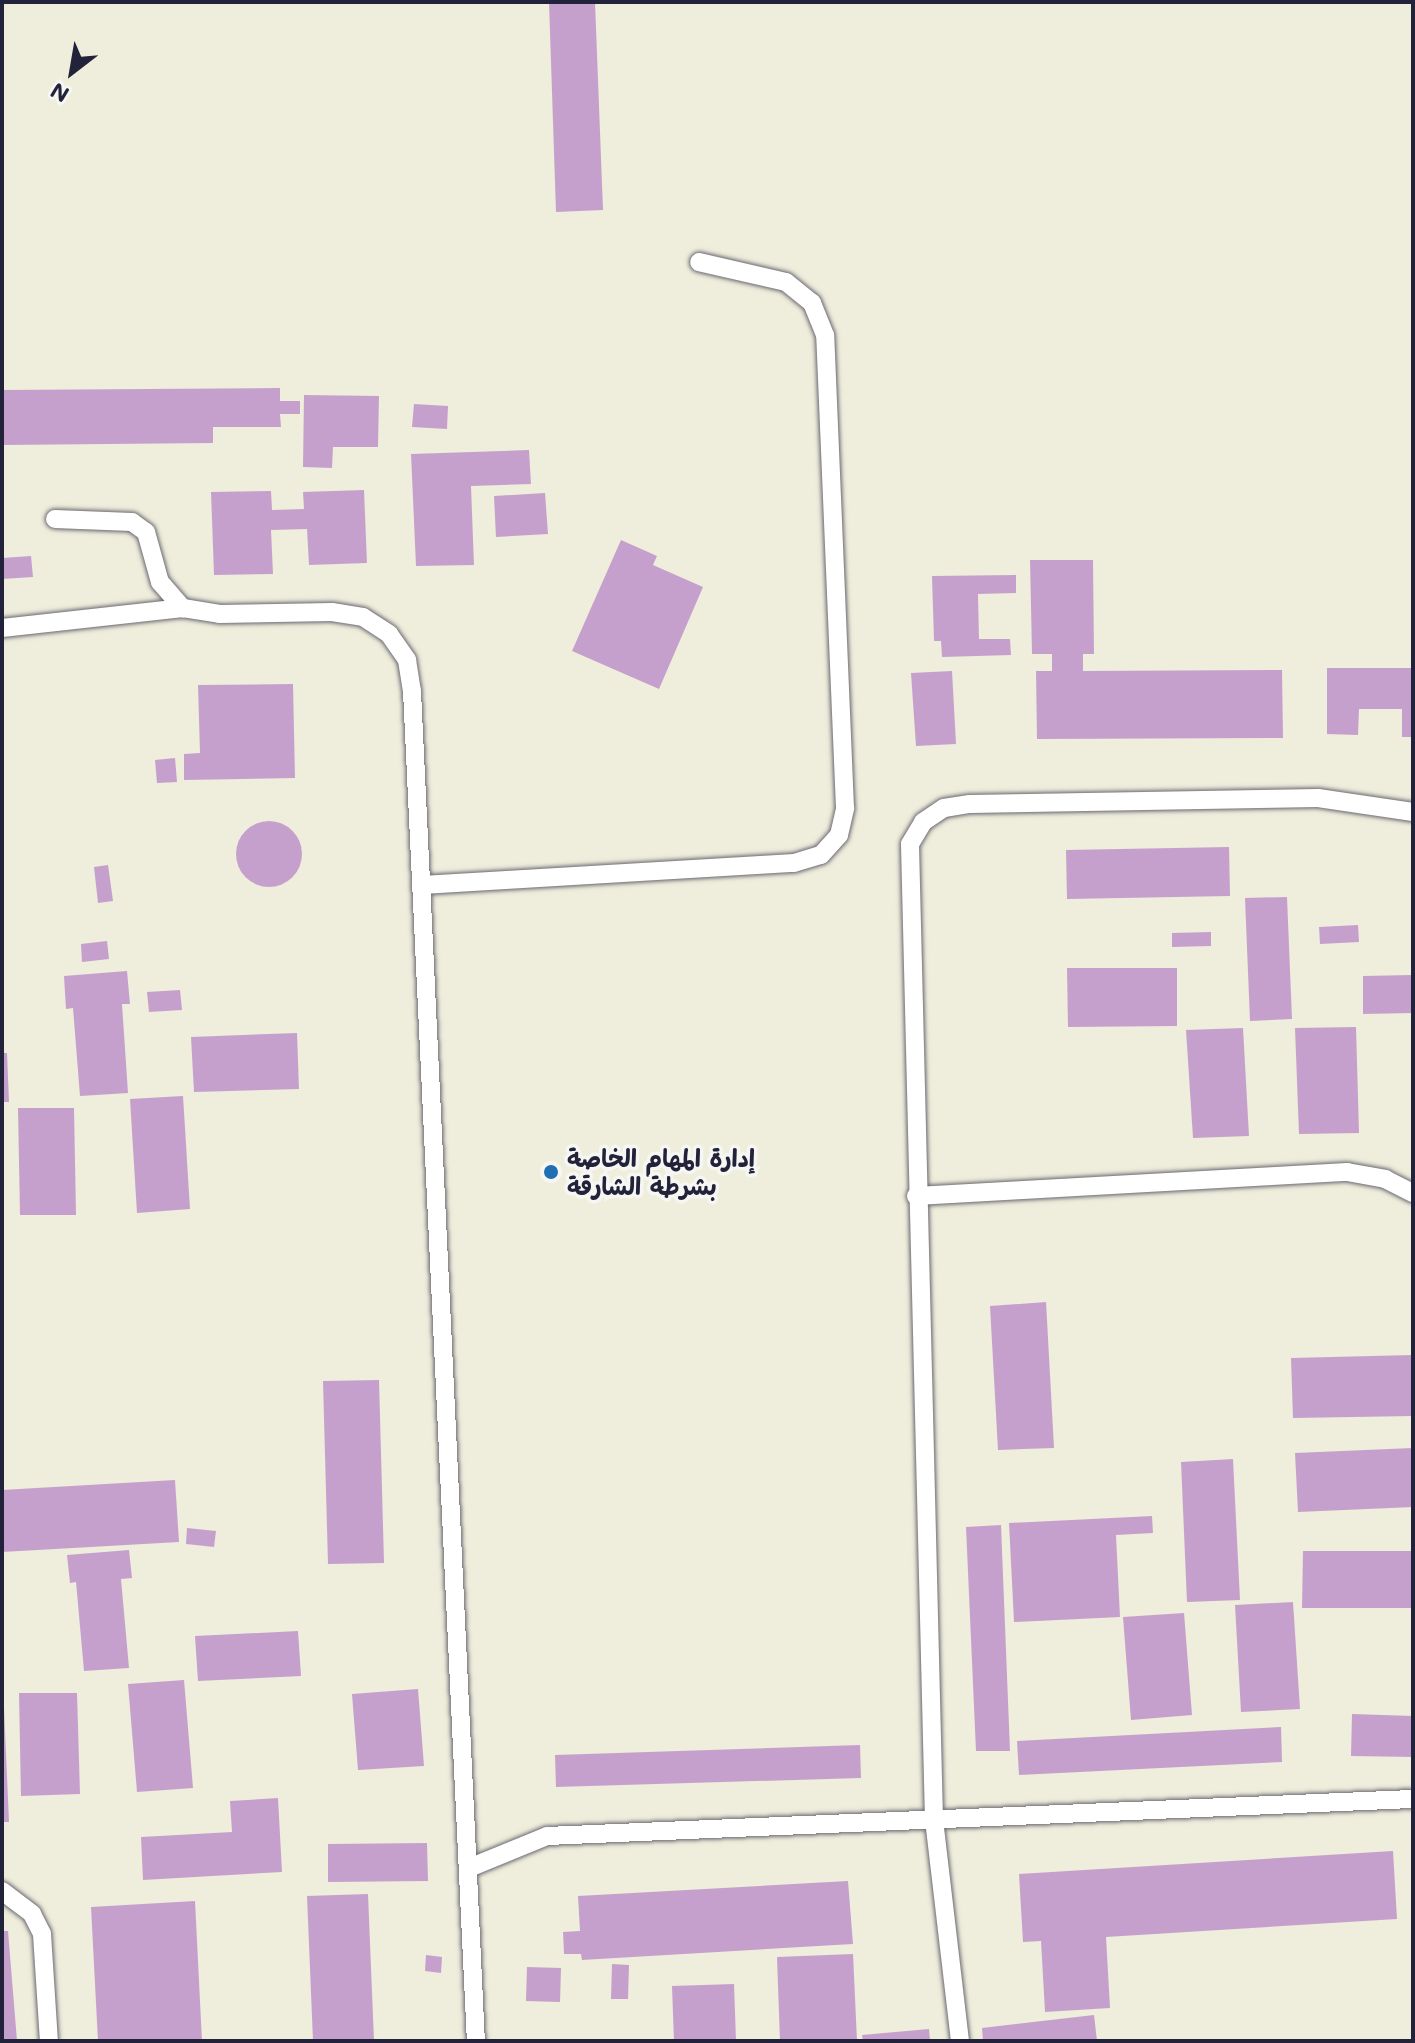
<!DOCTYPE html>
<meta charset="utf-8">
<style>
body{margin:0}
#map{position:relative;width:1415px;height:2043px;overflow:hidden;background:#efeddb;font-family:Mali,"Playpen Sans Arabic",sans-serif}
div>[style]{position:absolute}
.building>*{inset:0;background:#c6a0cd}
.round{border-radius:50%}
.roads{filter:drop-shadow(0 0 2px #6a6973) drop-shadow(0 0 2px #6a6973)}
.service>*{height:18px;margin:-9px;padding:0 9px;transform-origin:9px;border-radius:9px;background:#fff}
.dots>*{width:22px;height:22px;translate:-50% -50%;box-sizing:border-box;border:4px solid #f6f6f2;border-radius:50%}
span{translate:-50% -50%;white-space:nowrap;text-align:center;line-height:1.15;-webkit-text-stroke:7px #f6f6f2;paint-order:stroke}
.poi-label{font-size:24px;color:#22223b;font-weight:700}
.left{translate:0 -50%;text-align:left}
.frame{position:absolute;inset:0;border:4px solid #22223b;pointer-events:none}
.north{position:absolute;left:32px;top:32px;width:80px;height:80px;-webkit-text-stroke:6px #f6f6f2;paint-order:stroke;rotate:211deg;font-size:22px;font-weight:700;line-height:32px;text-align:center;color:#22223b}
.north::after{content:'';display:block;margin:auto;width:28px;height:36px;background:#22223b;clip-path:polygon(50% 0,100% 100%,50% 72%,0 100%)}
</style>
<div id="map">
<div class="building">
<div style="clip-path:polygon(549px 2px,595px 2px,603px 210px,556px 212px)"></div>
<div style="clip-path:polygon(280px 388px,280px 401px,300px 401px,300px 414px,280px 414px,281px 427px,213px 427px,213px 443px,2px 445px,2px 390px)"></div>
<div style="clip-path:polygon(304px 395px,379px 396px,378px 447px,333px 447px,332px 468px,303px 467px)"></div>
<div style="clip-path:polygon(414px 404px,448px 406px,447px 429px,412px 427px)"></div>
<div style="clip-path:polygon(529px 450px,531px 484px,471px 486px,474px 565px,416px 566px,411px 454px)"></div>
<div style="clip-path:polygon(364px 490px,367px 563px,309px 565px,307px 529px,271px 530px,273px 574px,214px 575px,211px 492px,271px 491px,272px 510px,304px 509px,303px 492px)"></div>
<div style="clip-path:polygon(545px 493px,548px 534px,496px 537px,494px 496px)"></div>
<div style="clip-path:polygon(621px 540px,657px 556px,653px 565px,703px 587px,659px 689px,572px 651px)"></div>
<div style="clip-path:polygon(31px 556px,33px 577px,2px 579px,2px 558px)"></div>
<div style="clip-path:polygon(1030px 560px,1093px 560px,1094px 654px,1083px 654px,1083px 671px,1282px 670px,1283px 738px,1037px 739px,1036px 671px,1052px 671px,1052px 654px,1032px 654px)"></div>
<div style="clip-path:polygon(1016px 575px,1016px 593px,978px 594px,979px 639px,1010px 639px,1011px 655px,942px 657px,941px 641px,934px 641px,932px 576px)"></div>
<div style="clip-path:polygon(1327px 668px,1413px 668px,1413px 737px,1402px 737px,1402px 709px,1359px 709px,1358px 735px,1327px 734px)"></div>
<div style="clip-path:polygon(952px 671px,956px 744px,916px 746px,911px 673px)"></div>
<div style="clip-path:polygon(293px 684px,295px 778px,184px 780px,184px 754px,200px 753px,198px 685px)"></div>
<div style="clip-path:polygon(175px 758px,177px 782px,157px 783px,155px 760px)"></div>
<div class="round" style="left:236px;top:821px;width:66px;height:66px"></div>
<div style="clip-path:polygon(1229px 847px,1230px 896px,1067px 899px,1066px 850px)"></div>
<div style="clip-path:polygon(108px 865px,113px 901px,98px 903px,94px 867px)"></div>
<div style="clip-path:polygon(1287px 897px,1292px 1019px,1250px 1021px,1245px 898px)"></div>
<div style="clip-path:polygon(1358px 925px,1359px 942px,1320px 944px,1319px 927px)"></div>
<div style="clip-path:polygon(1211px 932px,1211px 946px,1172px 947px,1172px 933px)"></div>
<div style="clip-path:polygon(107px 941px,109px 959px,82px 962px,81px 944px)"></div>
<div style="clip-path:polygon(1067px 968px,1177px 968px,1177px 1026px,1068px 1027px)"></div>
<div style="clip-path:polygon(127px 971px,130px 1004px,122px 1004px,128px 1093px,80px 1096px,73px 1008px,66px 1009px,64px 976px)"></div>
<div style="clip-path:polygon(1413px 975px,1413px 1013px,1363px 1014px,1363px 976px)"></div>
<div style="clip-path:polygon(180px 990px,182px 1010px,149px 1012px,147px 992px)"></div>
<div style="clip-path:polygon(1356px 1027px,1359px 1133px,1299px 1134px,1295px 1028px)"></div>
<div style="clip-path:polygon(1243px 1028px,1249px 1136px,1193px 1138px,1186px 1030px)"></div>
<div style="clip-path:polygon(297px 1033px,299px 1089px,194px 1092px,191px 1037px)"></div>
<div style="clip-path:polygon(2px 1053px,7px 1053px,9px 1102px,2px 1102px)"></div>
<div style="clip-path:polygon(183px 1096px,190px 1209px,137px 1213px,130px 1099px)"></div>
<div style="clip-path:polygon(18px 1108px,74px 1108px,76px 1215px,20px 1215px)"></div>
<div style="clip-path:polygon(1046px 1302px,1054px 1448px,998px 1450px,990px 1306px)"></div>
<div style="clip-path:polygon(1413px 1355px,1413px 1416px,1293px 1418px,1291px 1358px)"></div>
<div style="clip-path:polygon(379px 1380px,384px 1563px,328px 1564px,323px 1381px)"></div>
<div style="clip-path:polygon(1413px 1448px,1413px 1507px,1298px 1512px,1295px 1453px)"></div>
<div style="clip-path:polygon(1233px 1459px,1240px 1600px,1187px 1602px,1181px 1462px)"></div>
<div style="clip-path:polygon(175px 1480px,179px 1542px,2px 1552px,2px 1490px)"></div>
<div style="clip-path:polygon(1152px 1516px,1153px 1533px,1116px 1535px,1120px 1617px,1014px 1622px,1009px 1523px)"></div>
<div style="clip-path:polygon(1001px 1525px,1010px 1751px,976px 1751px,966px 1527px)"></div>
<div style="clip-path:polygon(187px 1528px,216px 1531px,214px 1547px,186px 1544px)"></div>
<div style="clip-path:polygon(129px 1550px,132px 1578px,121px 1579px,129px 1668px,84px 1671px,76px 1582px,70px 1583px,67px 1555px)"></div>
<div style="clip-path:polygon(1303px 1551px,1411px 1551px,1411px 1608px,1302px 1608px)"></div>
<div style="clip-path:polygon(1293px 1602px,1300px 1709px,1241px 1712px,1235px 1605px)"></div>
<div style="clip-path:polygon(1184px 1613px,1192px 1715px,1131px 1720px,1123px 1617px)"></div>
<div style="clip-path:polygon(298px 1631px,301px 1676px,198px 1681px,195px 1636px)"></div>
<div style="clip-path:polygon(2px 1662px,9px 1822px,2px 1822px)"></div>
<div style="clip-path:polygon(184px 1680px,193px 1788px,137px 1792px,128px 1684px)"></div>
<div style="clip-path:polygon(418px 1689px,424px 1766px,358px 1770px,352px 1694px)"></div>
<div style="clip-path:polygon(19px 1693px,77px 1693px,80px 1794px,21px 1796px)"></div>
<div style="clip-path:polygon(1352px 1714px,1413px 1716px,1413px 1757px,1351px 1756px)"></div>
<div style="clip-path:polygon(1281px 1727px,1282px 1762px,1019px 1775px,1017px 1741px)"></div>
<div style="clip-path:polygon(860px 1745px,861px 1778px,556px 1787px,555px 1755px)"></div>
<div style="clip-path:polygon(278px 1798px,282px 1872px,143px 1880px,141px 1837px,232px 1832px,230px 1801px)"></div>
<div style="clip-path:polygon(427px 1843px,428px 1881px,328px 1882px,328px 1844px)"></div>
<div style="clip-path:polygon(1393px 1851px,1397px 1919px,1106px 1937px,1110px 2008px,1045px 2012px,1041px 1941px,1023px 1942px,1019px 1874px)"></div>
<div style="clip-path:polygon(848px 1881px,853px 1944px,582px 1960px,581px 1954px,564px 1954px,563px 1932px,580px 1931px,578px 1896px)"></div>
<div style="clip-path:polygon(368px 1894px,374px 2041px,313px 2041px,307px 1896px)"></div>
<div style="clip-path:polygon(195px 1901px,202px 2041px,98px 2041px,91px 1907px)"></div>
<div style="clip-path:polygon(2px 1931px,8px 1931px,17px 2041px,2px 2041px)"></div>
<div style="clip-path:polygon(853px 1954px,857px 2041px,780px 2041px,777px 1957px)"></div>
<div style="clip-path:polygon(426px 1955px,442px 1957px,441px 1973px,425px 1971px)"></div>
<div style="clip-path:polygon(612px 1964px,629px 1965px,628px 1999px,611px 1999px)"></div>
<div style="clip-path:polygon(527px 1967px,561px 1968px,560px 2002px,526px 2001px)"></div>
<div style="clip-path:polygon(734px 1984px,736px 2041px,674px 2041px,672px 1986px)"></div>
<div style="clip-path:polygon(1094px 2015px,1097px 2041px,983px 2041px,982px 2028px)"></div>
<div style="clip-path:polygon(929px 2029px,930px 2041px,863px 2041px,862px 2035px)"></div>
</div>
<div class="roads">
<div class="service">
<div style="left:55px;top:519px;width:77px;rotate:2.2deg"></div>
<div style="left:132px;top:522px;width:17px;rotate:36deg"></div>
<div style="left:146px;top:532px;width:52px;rotate:74.4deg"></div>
<div style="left:160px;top:582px;width:35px;rotate:49deg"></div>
<div style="left:183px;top:608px;width:37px;rotate:9deg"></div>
<div style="left:220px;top:614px;width:112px;rotate:-1deg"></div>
<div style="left:332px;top:612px;width:31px;rotate:9deg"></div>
<div style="left:363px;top:617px;width:31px;rotate:33deg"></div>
<div style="left:389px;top:634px;width:32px;rotate:55deg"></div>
<div style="left:407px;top:660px;width:31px;rotate:81deg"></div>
<div style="left:412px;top:691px;width:1352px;rotate:87.29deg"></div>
<div style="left:2px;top:628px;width:182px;rotate:-6.3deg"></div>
<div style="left:422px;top:885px;width:373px;rotate:-3.4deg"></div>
<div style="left:794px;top:863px;width:28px;rotate:-17deg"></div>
<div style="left:821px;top:855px;width:27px;rotate:-48deg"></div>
<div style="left:839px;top:835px;width:28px;rotate:-77deg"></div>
<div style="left:845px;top:808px;width:473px;rotate:-92.4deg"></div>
<div style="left:825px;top:335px;width:35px;rotate:-112deg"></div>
<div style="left:812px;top:303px;width:33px;rotate:-141deg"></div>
<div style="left:786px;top:282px;width:89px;rotate:-167.1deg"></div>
<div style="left:916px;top:1196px;width:432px;rotate:-3.2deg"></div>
<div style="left:1347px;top:1172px;width:39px;rotate:10deg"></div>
<div style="left:1385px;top:1179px;width:31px;rotate:27deg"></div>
<div style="left:469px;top:1868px;width:84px;rotate:-22.3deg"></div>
<div style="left:547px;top:1836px;width:867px;rotate:-2.45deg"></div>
<div style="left:2px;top:1891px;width:38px;rotate:37deg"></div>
<div style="left:32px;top:1914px;width:22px;rotate:63deg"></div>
<div style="left:42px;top:1934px;width:107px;rotate:86.3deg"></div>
<div style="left:960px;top:2041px;width:223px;rotate:-96.7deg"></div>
<div style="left:934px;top:1820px;width:976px;rotate:-91.41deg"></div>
<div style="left:910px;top:844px;width:26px;rotate:-59deg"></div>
<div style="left:923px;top:822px;width:25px;rotate:-34deg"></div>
<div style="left:944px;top:808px;width:26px;rotate:-9deg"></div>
<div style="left:970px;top:804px;width:348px;rotate:-1deg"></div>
<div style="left:1318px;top:798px;width:96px;rotate:8.4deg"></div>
</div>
</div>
<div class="dots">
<div style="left:551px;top:1172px;background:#1f6fb2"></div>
</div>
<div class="poi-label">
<span class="left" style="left:567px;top:1172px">إدارة المهام الخاصة<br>بشرطة الشارقة</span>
</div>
<div class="frame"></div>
<div class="north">N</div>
</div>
